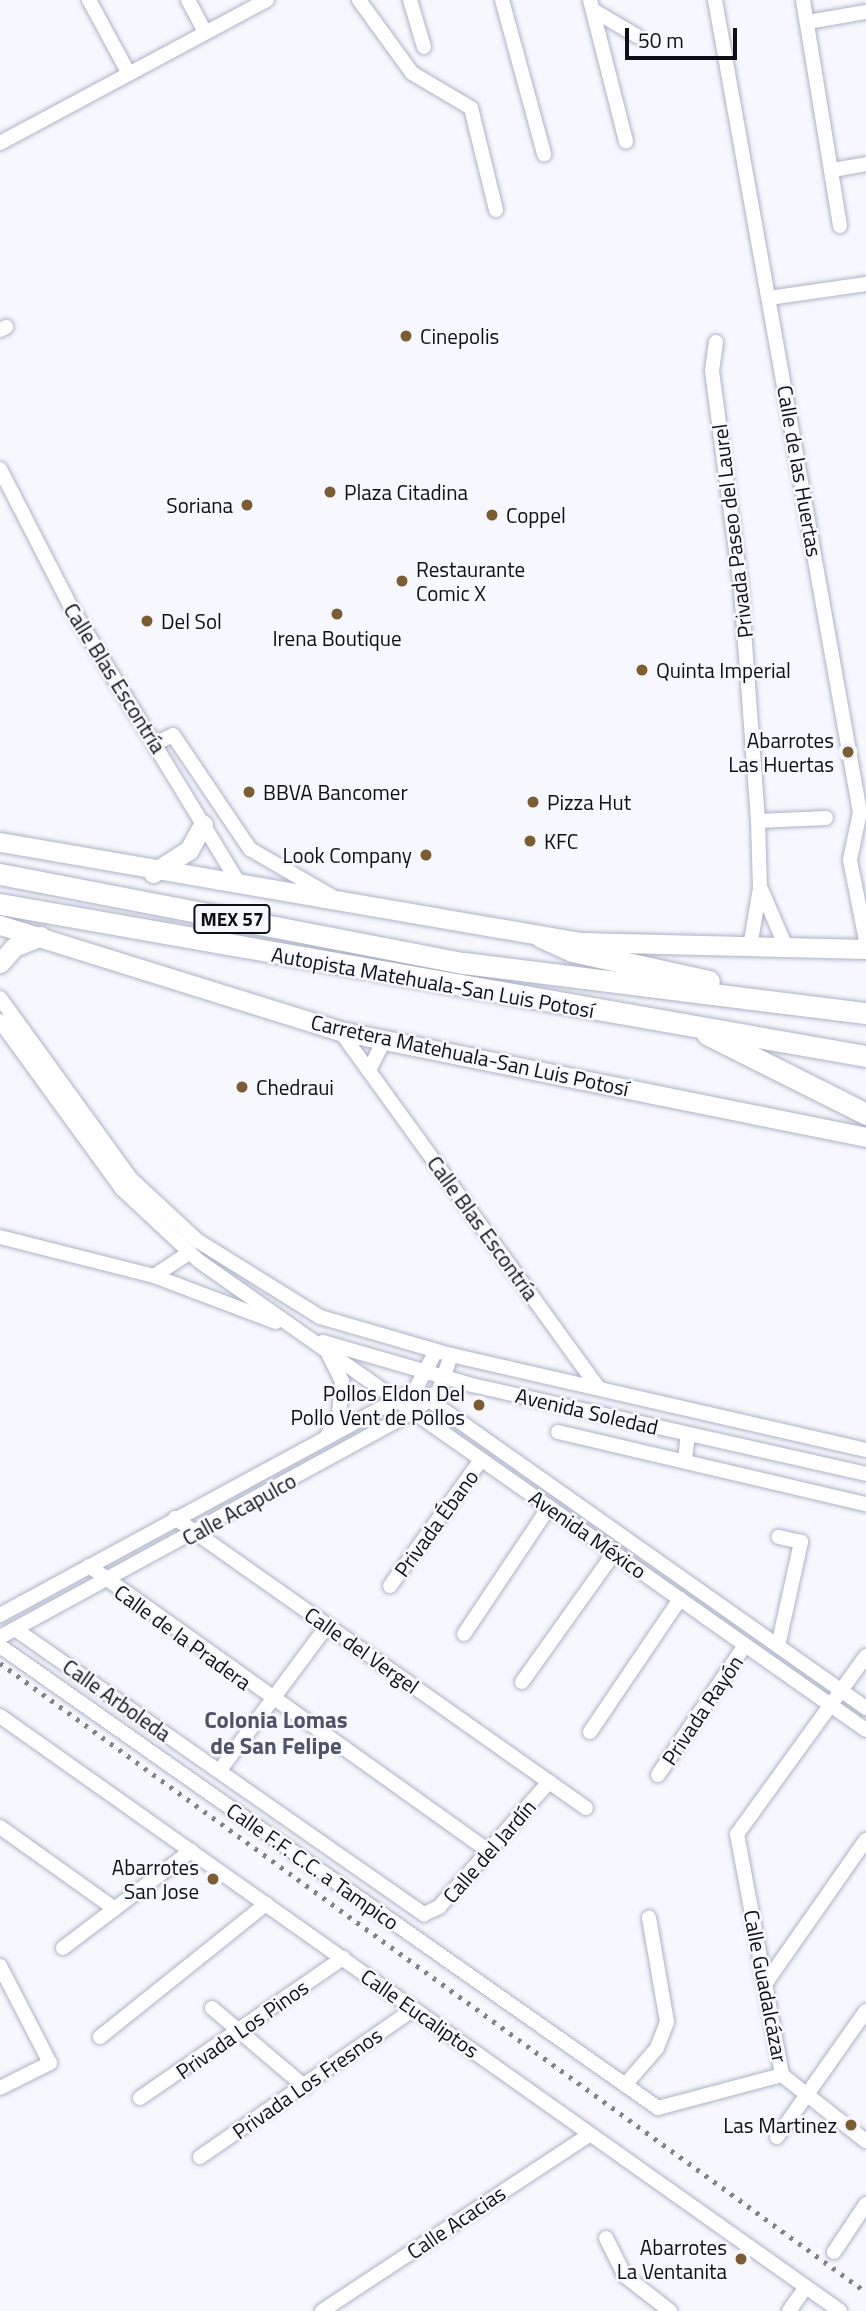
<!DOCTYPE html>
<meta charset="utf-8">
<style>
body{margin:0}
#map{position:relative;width:866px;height:2311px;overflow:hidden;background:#f7f8fd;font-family:"Titillium Web",sans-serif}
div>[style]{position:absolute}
.roads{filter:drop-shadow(0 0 2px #acb2c9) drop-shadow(0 0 2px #acb2c9)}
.minor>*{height:14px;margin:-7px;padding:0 7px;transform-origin:7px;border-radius:7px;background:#fff}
.major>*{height:19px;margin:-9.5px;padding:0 9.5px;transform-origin:9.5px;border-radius:9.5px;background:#fff}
.highway>*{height:21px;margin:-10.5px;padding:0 10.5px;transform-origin:10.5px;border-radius:10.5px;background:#fff}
.rail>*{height:4.5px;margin-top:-2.25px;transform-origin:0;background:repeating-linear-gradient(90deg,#818389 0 3.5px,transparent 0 10.5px)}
.dots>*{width:19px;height:19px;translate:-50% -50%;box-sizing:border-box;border:4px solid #f7f8fd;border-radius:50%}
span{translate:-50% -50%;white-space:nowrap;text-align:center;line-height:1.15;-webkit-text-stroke:5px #f7f8fd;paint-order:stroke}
.shield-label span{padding:2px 5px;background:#f7f8fd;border:2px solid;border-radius:5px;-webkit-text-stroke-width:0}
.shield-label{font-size:19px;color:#0d0f17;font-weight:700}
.poi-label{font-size:21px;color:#0d0f17}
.left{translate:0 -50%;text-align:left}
.right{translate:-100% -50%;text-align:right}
.street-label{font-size:21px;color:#0d0f17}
.neighbourhood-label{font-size:23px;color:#4e5368;font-weight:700}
.scale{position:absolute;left:625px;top:28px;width:112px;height:32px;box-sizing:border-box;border:4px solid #0d0f17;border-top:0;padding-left:9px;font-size:21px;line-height:24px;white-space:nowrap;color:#0d0f17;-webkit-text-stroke:5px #f7f8fd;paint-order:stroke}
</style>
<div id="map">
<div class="roads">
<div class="minor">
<div style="left:89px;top:0;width:84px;rotate:61.6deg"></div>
<div style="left:188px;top:0;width:36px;rotate:62deg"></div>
<div style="left:359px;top:0;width:90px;rotate:54deg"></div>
<div style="left:412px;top:73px;width:69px;rotate:30.7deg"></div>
<div style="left:471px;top:108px;width:105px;rotate:76.2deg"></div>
<div style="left:410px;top:0;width:49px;rotate:73.4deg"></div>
<div style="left:502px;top:0;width:160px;rotate:74.7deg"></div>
<div style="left:590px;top:0;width:146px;rotate:75.7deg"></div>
<div style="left:715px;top:0;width:825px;rotate:79.88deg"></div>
<div style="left:860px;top:812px;width:49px;rotate:101.8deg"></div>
<div style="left:850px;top:860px;width:83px;rotate:78.8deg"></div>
<div style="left:803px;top:0;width:229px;rotate:80.7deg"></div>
<div style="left:593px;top:10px;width:51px;rotate:30.6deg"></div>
<div style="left:808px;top:22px;width:59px;rotate:-9.8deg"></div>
<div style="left:0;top:143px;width:303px;rotate:-28.2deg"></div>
<div style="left:833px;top:170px;width:34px;rotate:-10deg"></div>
<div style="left:769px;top:298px;width:98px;rotate:-8.2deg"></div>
<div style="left:0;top:330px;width:7px;rotate:-27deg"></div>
<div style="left:716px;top:342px;width:29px;rotate:98deg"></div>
<div style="left:712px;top:371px;width:220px;rotate:82.4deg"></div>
<div style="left:741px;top:589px;width:233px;rotate:85.8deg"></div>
<div style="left:758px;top:821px;width:67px;rotate:88.3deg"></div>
<div style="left:760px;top:888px;width:60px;rotate:99.6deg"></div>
<div style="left:0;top:469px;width:157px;rotate:62.8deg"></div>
<div style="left:72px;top:609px;width:320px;rotate:58.7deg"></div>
<div style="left:156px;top:743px;width:19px;rotate:-25deg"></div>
<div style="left:173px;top:735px;width:138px;rotate:56deg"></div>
<div style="left:250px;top:849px;width:94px;rotate:30.1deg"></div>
<div style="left:758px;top:821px;width:68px;rotate:-2.5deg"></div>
<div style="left:761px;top:889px;width:63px;rotate:66.7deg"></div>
<div style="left:0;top:998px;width:223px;rotate:54.1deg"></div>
<div style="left:131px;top:1179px;width:91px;rotate:42.8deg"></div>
<div style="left:198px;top:1241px;width:144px;rotate:31.9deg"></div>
<div style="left:320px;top:1317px;width:136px;rotate:16.2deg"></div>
<div style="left:451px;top:1355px;width:426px;rotate:12.9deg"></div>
<div style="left:0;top:1021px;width:208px;rotate:54deg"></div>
<div style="left:122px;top:1189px;width:105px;rotate:43.1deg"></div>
<div style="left:199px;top:1261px;width:815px;rotate:35.11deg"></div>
<div style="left:340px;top:1031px;width:438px;rotate:54.1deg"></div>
<div style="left:369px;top:1070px;width:34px;rotate:-63deg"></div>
<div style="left:0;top:1237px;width:159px;rotate:14.2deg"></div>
<div style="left:154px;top:1276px;width:130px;rotate:20.7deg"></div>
<div style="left:154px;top:1276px;width:42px;rotate:-33.3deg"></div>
<div style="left:323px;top:1342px;width:155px;rotate:16.1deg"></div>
<div style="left:472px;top:1385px;width:404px;rotate:12.7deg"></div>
<div style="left:415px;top:1390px;width:552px;rotate:35.19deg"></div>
<div style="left:558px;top:1432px;width:316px;rotate:13.2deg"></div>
<div style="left:327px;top:1436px;width:24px;rotate:-60deg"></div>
<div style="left:339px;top:1415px;width:34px;rotate:-85deg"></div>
<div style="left:342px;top:1381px;width:29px;rotate:-117deg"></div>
<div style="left:685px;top:1461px;width:27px;rotate:-84deg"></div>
<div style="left:175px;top:1518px;width:503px;rotate:35.21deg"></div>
<div style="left:89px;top:1566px;width:489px;rotate:35.5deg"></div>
<div style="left:390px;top:1586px;width:155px;rotate:-54.2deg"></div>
<div style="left:0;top:1615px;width:472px;rotate:-28.5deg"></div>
<div style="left:415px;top:1390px;width:44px;rotate:-61.7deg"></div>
<div style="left:15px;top:1629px;width:499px;rotate:34.9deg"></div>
<div style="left:424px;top:1914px;width:17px;rotate:-25deg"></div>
<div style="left:439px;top:1907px;width:167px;rotate:-48.7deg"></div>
<div style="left:464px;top:1634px;width:153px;rotate:-56.2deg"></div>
<div style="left:0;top:1637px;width:473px;rotate:-28.6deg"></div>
<div style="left:415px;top:1411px;width:32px;rotate:-41deg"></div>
<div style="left:439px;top:1390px;width:37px;rotate:-71deg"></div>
<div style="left:0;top:1646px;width:804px;rotate:35.07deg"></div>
<div style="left:658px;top:2108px;width:128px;rotate:-14.9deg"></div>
<div style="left:778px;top:1646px;width:107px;rotate:-77.5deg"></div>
<div style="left:801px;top:1542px;width:23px;rotate:-167deg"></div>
<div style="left:866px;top:1656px;width:220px;rotate:125.9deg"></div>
<div style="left:737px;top:1834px;width:245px;rotate:79.4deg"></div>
<div style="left:782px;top:2075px;width:107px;rotate:38.2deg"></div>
<div style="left:522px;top:1682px;width:158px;rotate:-54.5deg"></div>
<div style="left:0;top:1716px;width:1029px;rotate:35.31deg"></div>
<div style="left:590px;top:1732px;width:161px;rotate:-55.9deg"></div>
<div style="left:220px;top:1770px;width:179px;rotate:-53.4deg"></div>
<div style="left:658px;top:1775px;width:156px;rotate:-56.2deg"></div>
<div style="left:0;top:1827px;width:141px;rotate:35.5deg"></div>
<div style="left:63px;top:1948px;width:161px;rotate:-37.2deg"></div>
<div style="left:0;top:1966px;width:109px;rotate:62.7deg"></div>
<div style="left:50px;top:2063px;width:56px;rotate:153.4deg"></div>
<div style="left:765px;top:1984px;width:176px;rotate:-55deg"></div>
<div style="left:212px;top:2008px;width:122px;rotate:40.3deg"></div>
<div style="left:100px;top:2037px;width:213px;rotate:-38.7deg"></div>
<div style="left:625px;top:2085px;width:49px;rotate:-49.1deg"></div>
<div style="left:657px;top:2048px;width:28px;rotate:-69deg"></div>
<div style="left:667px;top:2022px;width:106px;rotate:-99.8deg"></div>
<div style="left:140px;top:2098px;width:247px;rotate:-34.6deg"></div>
<div style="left:777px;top:2137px;width:154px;rotate:-54.8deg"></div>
<div style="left:200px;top:2157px;width:260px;rotate:-34.7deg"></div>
<div style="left:606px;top:2238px;width:42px;rotate:63.4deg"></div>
<div style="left:625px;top:2276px;width:57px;rotate:37.9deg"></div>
<div style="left:834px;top:2252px;width:58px;rotate:-56.3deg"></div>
<div style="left:322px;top:2311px;width:321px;rotate:-33.4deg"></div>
<div style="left:789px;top:2311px;width:29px;rotate:-55deg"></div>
</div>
<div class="major">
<div style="left:0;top:842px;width:589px;rotate:9.78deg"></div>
<div style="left:580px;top:942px;width:286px;rotate:1.4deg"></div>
<div style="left:153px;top:873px;width:43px;rotate:-32.6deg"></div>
<div style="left:189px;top:850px;width:29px;rotate:-61deg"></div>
<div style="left:0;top:925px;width:356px;rotate:17.3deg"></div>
<div style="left:340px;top:1031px;width:537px;rotate:11.39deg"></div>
<div style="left:0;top:963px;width:21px;rotate:-49deg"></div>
<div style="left:14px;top:947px;width:29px;rotate:-22deg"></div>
</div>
<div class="highway">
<div style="left:0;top:874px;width:472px;rotate:10.9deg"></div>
<div style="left:464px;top:963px;width:405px;rotate:7.1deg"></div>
<div style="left:0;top:904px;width:879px;rotate:9.96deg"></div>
<div style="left:541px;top:937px;width:34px;rotate:24deg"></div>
<div style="left:572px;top:951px;width:140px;rotate:12.4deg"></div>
<div style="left:707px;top:1034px;width:178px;rotate:26.7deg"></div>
</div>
</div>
<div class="rail">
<div style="left:0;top:1663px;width:1070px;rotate:35.99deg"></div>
</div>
<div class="dots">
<div style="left:406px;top:336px;background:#7c5c32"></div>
<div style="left:330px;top:492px;background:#7c5c32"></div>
<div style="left:247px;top:505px;background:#7c5c32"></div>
<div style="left:492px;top:515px;background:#7c5c32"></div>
<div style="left:402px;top:581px;background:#7c5c32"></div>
<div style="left:337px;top:614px;background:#7c5c32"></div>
<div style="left:147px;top:621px;background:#7c5c32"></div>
<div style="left:642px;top:670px;background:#7c5c32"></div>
<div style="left:848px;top:752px;background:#7c5c32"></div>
<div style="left:249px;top:792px;background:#7c5c32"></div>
<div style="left:533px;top:802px;background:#7c5c32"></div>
<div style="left:530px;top:841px;background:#7c5c32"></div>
<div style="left:426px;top:855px;background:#7c5c32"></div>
<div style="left:242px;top:1087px;background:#7c5c32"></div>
<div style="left:479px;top:1405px;background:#7c5c32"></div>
<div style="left:213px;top:1879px;background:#7c5c32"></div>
<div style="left:851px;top:2125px;background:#7c5c32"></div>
<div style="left:741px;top:2259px;background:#7c5c32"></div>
</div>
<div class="shield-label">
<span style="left:232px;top:919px">MEX 57</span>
</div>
<div class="poi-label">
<span class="left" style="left:420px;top:336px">Cinepolis</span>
<span class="left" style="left:344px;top:492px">Plaza Citadina</span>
<span class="right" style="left:233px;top:505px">Soriana</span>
<span class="left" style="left:506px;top:515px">Coppel</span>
<span class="left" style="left:416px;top:581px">Restaurante<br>Comic X</span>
<span class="left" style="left:161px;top:621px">Del Sol</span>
<span style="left:337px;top:638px">Irena Boutique</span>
<span class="left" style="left:656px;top:670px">Quinta Imperial</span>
<span class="right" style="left:834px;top:752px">Abarrotes<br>Las Huertas</span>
<span class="left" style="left:263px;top:792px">BBVA Bancomer</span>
<span class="left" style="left:547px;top:802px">Pizza Hut</span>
<span class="left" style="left:544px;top:841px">KFC</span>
<span class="right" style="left:412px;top:855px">Look Company</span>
<span class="left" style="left:256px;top:1087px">Chedraui</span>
<span class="right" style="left:465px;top:1405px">Pollos Eldon Del<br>Pollo Vent de Pollos</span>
<span class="right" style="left:199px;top:1879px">Abarrotes<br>San Jose</span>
<span class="right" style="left:837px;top:2125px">Las Martinez</span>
<span class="right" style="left:727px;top:2259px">Abarrotes<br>La Ventanita</span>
</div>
<div class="street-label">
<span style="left:800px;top:471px;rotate:80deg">Calle de las Huertas</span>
<span style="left:732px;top:531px;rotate:-97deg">Privada Paseo del Laurel</span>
<span style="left:115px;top:678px;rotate:58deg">Calle Blas Escontría</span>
<span style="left:433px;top:982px;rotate:10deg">Autopista Matehuala-San Luis Potosí</span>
<span style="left:470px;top:1055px;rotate:12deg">Carretera Matehuala-San Luis Potosí</span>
<span style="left:483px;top:1228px;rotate:54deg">Calle Blas Escontría</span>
<span style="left:587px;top:1411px;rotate:13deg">Avenida Soledad</span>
<span style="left:239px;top:1509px;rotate:-29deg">Calle Acapulco</span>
<span style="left:436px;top:1523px;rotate:-54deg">Privada Ébano</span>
<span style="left:588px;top:1534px;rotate:35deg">Avenida México</span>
<span style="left:183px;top:1637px;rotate:36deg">Calle de la Pradera</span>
<span style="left:362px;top:1650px;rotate:35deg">Calle del Vergel</span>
<span style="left:117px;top:1700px;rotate:35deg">Calle Arboleda</span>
<span style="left:702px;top:1710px;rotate:-56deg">Privada Rayón</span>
<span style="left:489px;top:1851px;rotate:-49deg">Calle del Jardín</span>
<span style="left:313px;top:1866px;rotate:35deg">Calle F.F. C.C. a Tampico</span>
<span style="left:766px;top:1986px;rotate:79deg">Calle Guadalcázar</span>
<span style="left:420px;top:2013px;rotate:35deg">Calle Eucaliptos</span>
<span style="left:242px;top:2029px;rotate:-35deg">Privada Los Pinos</span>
<span style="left:307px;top:2083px;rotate:-35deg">Privada Los Fresnos</span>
<span style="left:456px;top:2222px;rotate:-34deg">Calle Acacias</span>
</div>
<div class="neighbourhood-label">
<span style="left:276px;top:1733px">Colonia Lomas<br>de San Felipe</span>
</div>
<div class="scale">50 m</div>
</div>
